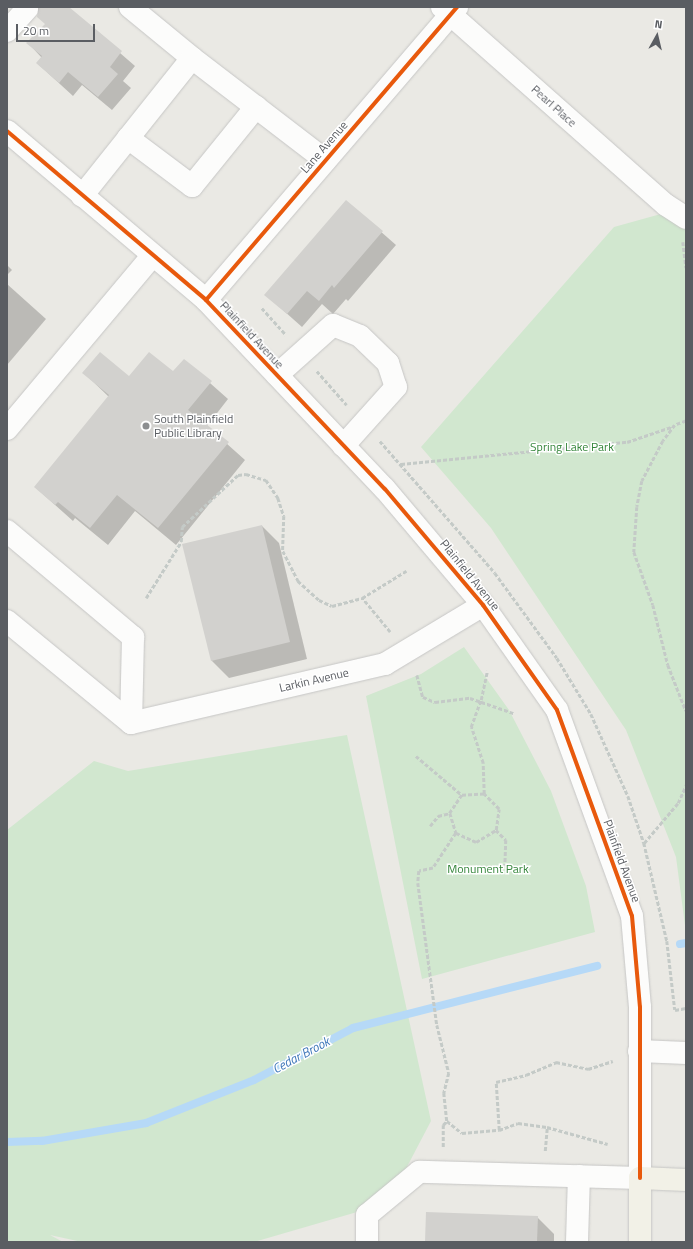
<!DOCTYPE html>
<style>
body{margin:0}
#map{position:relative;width:693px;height:1249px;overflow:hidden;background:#eae9e4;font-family:"Titillium Web",sans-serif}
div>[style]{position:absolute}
.green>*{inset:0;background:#d1e7cf}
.shadow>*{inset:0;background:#0003}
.stream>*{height:8px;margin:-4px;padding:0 4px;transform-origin:4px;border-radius:4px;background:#b6d9f7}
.building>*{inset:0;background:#d2d1ce}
.path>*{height:2.5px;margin-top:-1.25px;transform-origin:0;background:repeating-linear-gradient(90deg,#c4cac7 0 4px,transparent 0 6px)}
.roads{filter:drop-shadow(0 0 1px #c6c6c5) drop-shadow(0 0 1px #c6c6c5)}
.minor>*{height:22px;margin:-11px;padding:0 11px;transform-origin:11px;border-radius:11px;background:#fcfcfb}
.major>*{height:22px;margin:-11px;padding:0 11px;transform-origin:11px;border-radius:11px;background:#f2f1e7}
.cycleway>*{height:4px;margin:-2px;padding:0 2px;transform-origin:2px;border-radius:2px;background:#e8590c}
.dots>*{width:11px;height:11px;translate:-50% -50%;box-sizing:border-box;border:2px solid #fff;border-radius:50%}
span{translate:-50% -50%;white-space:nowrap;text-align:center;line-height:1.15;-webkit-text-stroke:3px #fff;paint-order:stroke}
.street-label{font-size:12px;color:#5a5d62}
.poi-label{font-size:12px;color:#5a5d62}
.left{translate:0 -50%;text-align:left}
.park-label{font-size:12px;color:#35863b}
.water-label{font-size:13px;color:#3f77ba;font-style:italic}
.frame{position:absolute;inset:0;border:8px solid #5a5d62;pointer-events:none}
.north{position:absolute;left:637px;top:16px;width:40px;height:40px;-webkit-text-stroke:3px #fff;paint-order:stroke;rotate:8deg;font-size:11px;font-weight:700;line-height:16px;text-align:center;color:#5a5d62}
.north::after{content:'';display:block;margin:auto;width:14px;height:18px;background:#5a5d62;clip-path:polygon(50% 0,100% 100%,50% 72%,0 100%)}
.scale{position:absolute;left:16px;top:24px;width:79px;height:18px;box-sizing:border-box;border:2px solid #5a5d62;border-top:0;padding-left:5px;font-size:12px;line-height:14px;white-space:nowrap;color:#5a5d62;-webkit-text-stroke:3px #fff;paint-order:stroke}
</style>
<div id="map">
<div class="green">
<div style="clip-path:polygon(686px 207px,686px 933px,676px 857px,626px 730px,491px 528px,421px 447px,614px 227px)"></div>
<div style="clip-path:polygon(464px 647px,509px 710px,551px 791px,586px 886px,595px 932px,422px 979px,366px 696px,421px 674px)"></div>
<div style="clip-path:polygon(347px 735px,431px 1121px,388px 1203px,254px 1242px,82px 1242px,50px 1235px,63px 1242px,7px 1242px,7px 830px,94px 761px,128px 771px)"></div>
</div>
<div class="shadow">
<div style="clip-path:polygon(23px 7px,67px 7px,135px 66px,123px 81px,131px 88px,112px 110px,82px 85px,73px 96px,37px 63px,42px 58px,28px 43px,46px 25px,38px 12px,32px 14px)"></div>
<div style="clip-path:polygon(346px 201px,396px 245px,348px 301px,346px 299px,333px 314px,322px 304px,302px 327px,266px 295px)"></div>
<div style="clip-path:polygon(7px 265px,12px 270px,7px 275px)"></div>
<div style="clip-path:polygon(7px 284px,46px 319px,7px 365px)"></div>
<div style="clip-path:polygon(184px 360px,228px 399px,207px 426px,245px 460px,176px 545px,135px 511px,108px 545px,75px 518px,73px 521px,35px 487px,109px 397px,84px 373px,130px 377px,174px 373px)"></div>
<div style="clip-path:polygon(262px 526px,279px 543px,307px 659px,229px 678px,211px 660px)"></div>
<div style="clip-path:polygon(537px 1217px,554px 1234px,554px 1242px,426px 1242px)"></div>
</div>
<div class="stream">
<div style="left:680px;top:944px;width:6px;rotate:-9deg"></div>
<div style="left:7px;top:1142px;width:35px;rotate:-2deg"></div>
<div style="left:42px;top:1141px;width:106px;rotate:-9.8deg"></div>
<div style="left:146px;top:1123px;width:116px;rotate:-21.7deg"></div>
<div style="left:254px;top:1080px;width:112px;rotate:-27.7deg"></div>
<div style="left:353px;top:1028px;width:252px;rotate:-14.3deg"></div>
</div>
<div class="building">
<div style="clip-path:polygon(39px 7px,69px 7px,122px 51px,110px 67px,118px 74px,98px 97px,68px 72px,59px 83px,36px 63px,42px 56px,26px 43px,45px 24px,37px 17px)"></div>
<div style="clip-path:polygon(346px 200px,383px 231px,334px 288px,332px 285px,319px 301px,307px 291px,287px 314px,264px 295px)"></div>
<div style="clip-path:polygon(100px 352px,129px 376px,149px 352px,173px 371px,184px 359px,212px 381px,188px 410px,229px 442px,158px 528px,117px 495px,90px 528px,58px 502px,55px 505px,34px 487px,109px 395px,82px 373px)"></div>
<div style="clip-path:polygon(262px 525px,290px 642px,211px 661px,182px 544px)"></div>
<div style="clip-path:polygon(426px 1212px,538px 1216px,537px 1242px,425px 1242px)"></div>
</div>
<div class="path">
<div style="left:683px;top:242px;width:26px;rotate:83deg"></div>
<div style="left:262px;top:308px;width:36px;rotate:48deg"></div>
<div style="left:317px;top:371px;width:45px;rotate:48.6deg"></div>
<div style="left:686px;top:421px;width:12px;rotate:160deg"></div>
<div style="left:675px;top:425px;width:20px;rotate:127deg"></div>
<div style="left:663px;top:441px;width:45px;rotate:117.7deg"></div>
<div style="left:642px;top:481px;width:26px;rotate:101deg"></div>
<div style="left:637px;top:507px;width:45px;rotate:93.8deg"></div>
<div style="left:634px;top:552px;width:56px;rotate:70.3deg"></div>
<div style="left:653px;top:605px;width:62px;rotate:76deg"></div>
<div style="left:668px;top:665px;width:49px;rotate:68.6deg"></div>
<div style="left:380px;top:441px;width:175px;rotate:48.9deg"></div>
<div style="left:495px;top:573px;width:105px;rotate:53.9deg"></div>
<div style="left:557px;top:658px;width:66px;rotate:58.7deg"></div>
<div style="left:591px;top:714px;width:90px;rotate:65.7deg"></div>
<div style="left:628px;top:796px;width:50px;rotate:71.2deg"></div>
<div style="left:644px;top:843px;width:101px;rotate:76.8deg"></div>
<div style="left:667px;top:941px;width:69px;rotate:83.4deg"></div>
<div style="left:675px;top:1010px;width:11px;rotate:-10deg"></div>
<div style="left:401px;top:464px;width:227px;rotate:-5.6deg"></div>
<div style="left:627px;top:442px;width:50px;rotate:-18.8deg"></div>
<div style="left:146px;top:598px;width:66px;rotate:-58deg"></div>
<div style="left:181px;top:542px;width:15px;rotate:-86deg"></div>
<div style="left:182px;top:527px;width:76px;rotate:-42.9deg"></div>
<div style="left:238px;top:475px;width:8px;rotate:-7deg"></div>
<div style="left:246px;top:474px;width:21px;rotate:17deg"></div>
<div style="left:266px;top:480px;width:22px;rotate:56deg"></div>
<div style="left:278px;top:498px;width:19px;rotate:72deg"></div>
<div style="left:284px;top:516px;width:35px;rotate:92deg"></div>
<div style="left:283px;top:551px;width:34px;rotate:63deg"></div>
<div style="left:298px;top:581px;width:28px;rotate:42deg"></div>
<div style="left:319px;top:600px;width:14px;rotate:25deg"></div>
<div style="left:332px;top:606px;width:31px;rotate:-15deg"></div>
<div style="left:390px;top:632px;width:44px;rotate:-129.5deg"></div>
<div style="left:362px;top:598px;width:52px;rotate:-31.5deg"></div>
<div style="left:417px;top:675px;width:23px;rotate:75deg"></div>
<div style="left:423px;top:697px;width:13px;rotate:23deg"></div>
<div style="left:435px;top:702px;width:35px;rotate:-7deg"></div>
<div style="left:470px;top:698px;width:46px;rotate:19.2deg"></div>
<div style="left:416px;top:756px;width:60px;rotate:40.3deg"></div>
<div style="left:484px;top:794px;width:22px;rotate:177deg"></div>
<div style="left:462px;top:795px;width:22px;rotate:124deg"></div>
<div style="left:450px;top:813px;width:21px;rotate:73deg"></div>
<div style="left:456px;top:833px;width:22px;rotate:24deg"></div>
<div style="left:476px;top:842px;width:23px;rotate:-31deg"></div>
<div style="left:496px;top:830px;width:21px;rotate:-82deg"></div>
<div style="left:499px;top:809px;width:21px;rotate:-135deg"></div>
<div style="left:484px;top:794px;width:31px;rotate:-92deg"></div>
<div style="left:483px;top:763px;width:38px;rotate:-108deg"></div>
<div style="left:471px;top:727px;width:29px;rotate:-70deg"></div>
<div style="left:481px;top:700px;width:30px;rotate:-78deg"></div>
<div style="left:430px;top:826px;width:13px;rotate:-51deg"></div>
<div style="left:438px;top:816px;width:12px;rotate:-14deg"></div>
<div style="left:496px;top:830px;width:14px;rotate:45deg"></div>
<div style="left:506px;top:840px;width:26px;rotate:92deg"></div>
<div style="left:456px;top:833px;width:42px;rotate:123.3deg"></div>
<div style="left:433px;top:868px;width:14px;rotate:168deg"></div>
<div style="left:419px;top:871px;width:12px;rotate:95deg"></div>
<div style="left:418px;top:883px;width:143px;rotate:82.4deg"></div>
<div style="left:437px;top:1025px;width:49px;rotate:76deg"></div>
<div style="left:449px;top:1073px;width:21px;rotate:104deg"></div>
<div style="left:444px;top:1093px;width:28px;rotate:84deg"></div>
<div style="left:447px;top:1121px;width:19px;rotate:39deg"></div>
<div style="left:462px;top:1133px;width:37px;rotate:-5deg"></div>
<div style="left:499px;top:1130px;width:20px;rotate:-20deg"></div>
<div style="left:518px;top:1123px;width:29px;rotate:8deg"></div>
<div style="left:547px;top:1127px;width:63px;rotate:15.6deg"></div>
<div style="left:644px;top:843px;width:52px;rotate:-49.6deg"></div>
<div style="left:678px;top:803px;width:20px;rotate:-66deg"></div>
<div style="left:499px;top:1130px;width:48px;rotate:-93.6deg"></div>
<div style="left:496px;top:1082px;width:31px;rotate:-13deg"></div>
<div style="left:526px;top:1075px;width:33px;rotate:-23deg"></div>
<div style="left:556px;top:1062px;width:33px;rotate:12deg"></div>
<div style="left:588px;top:1069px;width:26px;rotate:-18deg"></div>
<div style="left:443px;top:1147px;width:22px;rotate:-90deg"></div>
<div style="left:443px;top:1125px;width:6px;rotate:-45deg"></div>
<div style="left:545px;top:1151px;width:24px;rotate:-85deg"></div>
</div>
<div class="roads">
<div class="minor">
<div style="left:130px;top:7px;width:80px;rotate:39.4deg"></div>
<div style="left:442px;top:7px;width:299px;rotate:41.5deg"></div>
<div style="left:666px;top:205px;width:24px;rotate:33deg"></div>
<div style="left:7px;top:31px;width:30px;rotate:-48deg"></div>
<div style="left:7px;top:131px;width:261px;rotate:40.3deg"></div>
<div style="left:206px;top:300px;width:260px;rotate:46.6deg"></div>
<div style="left:385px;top:489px;width:152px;rotate:49.8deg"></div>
<div style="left:483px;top:605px;width:128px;rotate:54.8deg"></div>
<div style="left:557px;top:710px;width:219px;rotate:70deg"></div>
<div style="left:632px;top:916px;width:91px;rotate:85deg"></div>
<div style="left:640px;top:1007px;width:171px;rotate:90deg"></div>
<div style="left:640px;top:1178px;width:221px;rotate:-178.4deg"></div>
<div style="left:419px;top:1172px;width:67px;rotate:140.4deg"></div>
<div style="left:367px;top:1215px;width:27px;rotate:90deg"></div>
<div style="left:128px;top:138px;width:80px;rotate:36.9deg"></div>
<div style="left:192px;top:186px;width:102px;rotate:-51deg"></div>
<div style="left:82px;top:196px;width:176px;rotate:-51.4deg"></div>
<div style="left:192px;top:58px;width:168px;rotate:37.5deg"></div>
<div style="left:206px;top:300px;width:386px;rotate:-49.4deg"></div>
<div style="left:277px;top:375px;width:75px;rotate:-41.8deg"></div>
<div style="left:333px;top:325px;width:29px;rotate:22deg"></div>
<div style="left:360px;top:336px;width:39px;rotate:44deg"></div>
<div style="left:388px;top:363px;width:25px;rotate:72deg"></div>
<div style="left:396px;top:387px;width:79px;rotate:131.9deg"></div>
<div style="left:7px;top:429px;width:227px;rotate:-50deg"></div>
<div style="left:7px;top:531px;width:165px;rotate:40.1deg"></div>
<div style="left:133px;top:637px;width:86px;rotate:91.3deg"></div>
<div style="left:131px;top:723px;width:161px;rotate:-140.6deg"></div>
<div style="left:131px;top:723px;width:261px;rotate:-13.1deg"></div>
<div style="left:385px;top:664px;width:114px;rotate:-31deg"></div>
<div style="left:639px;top:1051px;width:47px;rotate:2.4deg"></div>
<div style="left:577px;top:1242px;width:66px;rotate:-88.3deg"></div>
</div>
<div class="major">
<div style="left:640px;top:1242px;width:64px;rotate:-90deg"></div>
<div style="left:640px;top:1178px;width:46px;rotate:2.5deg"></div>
</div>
</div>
<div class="cycleway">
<div style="left:7px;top:131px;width:261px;rotate:40.3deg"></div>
<div style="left:206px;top:300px;width:260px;rotate:46.6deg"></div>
<div style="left:385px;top:489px;width:152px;rotate:49.8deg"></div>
<div style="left:483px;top:605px;width:128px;rotate:54.8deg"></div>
<div style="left:557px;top:710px;width:219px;rotate:70deg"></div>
<div style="left:632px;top:916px;width:91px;rotate:85deg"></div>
<div style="left:640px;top:1007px;width:171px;rotate:90deg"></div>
<div style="left:206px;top:300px;width:386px;rotate:-49.4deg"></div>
</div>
<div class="dots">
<div style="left:146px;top:426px;background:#8c8e90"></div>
</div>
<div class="street-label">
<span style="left:554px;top:106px;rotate:42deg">Pearl Place</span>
<span style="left:324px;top:147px;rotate:-49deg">Lane Avenue</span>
<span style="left:252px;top:335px;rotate:47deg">Plainfield Avenue</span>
<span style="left:470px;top:575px;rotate:51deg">Plainfield Avenue</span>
<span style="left:314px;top:680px;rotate:-13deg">Larkin Avenue</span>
<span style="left:622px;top:861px;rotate:70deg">Plainfield Avenue</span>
</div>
<div class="poi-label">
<span class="left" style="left:154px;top:426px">South Plainfield<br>Public Library</span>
</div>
<div class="park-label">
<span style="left:572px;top:447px">Spring Lake Park</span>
<span style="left:488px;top:869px">Monument Park</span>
</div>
<div class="water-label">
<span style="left:301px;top:1055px;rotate:-28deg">Cedar Brook</span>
</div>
<div class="frame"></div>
<div class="north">N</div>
<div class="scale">20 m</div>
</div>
